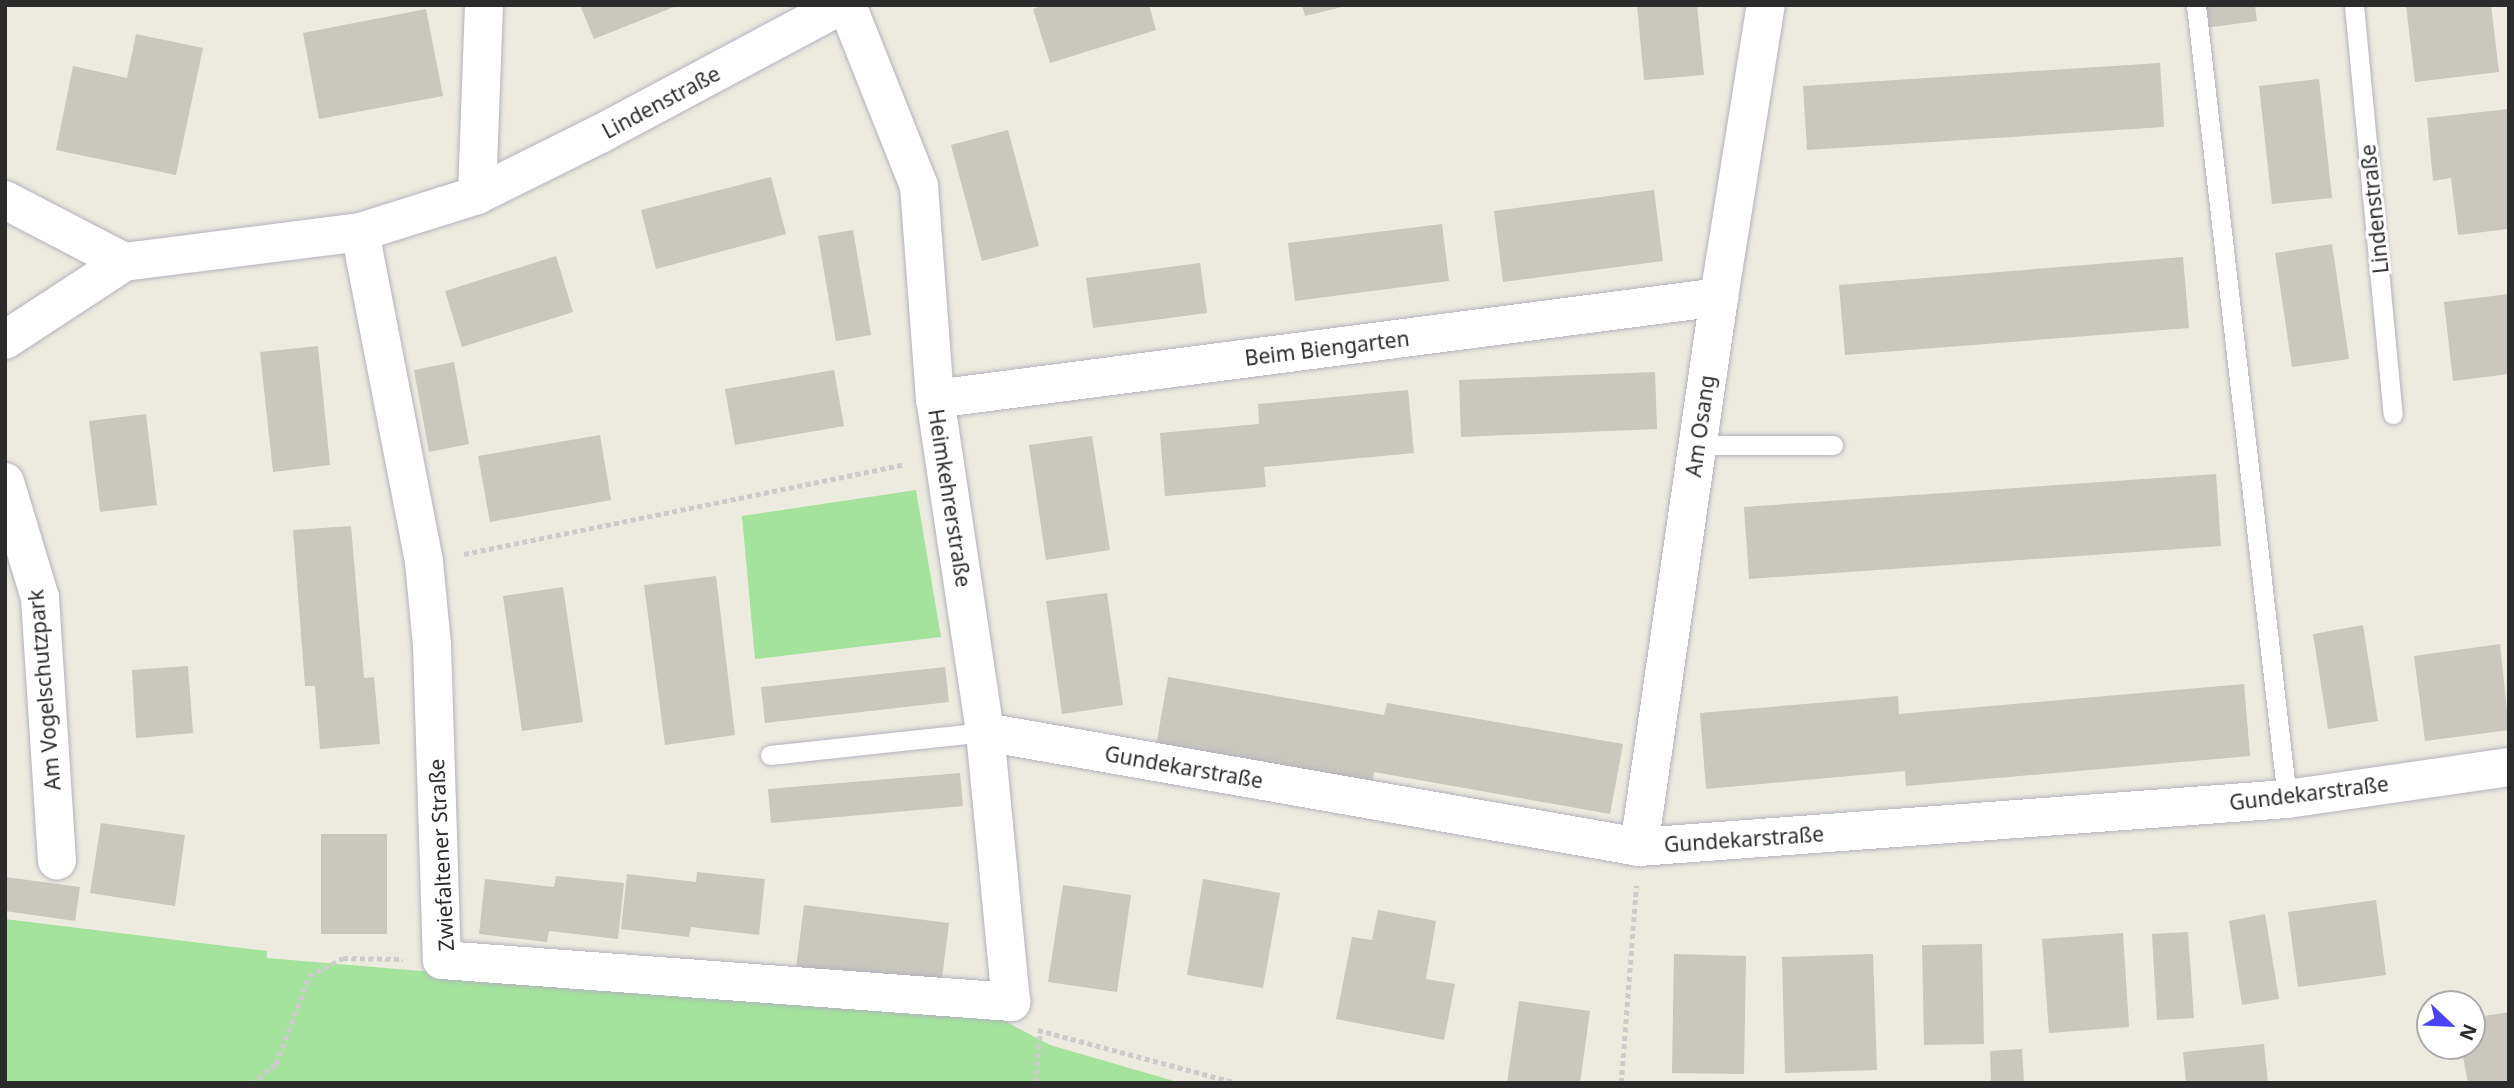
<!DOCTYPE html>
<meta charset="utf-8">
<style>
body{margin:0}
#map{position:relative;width:2514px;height:1088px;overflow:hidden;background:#edebdf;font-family:"Noto Sans",sans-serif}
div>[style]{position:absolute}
.green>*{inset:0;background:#a3e39c}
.building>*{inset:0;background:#c9c7be}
.path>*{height:4.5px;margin-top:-2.25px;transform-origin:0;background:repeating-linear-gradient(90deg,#ccc 0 5px,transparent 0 8.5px)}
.roads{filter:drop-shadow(0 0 2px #b3b2bf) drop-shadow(0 0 2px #b3b2bf)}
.lane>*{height:19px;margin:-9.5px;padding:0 9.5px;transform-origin:9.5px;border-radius:9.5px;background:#fff}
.street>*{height:38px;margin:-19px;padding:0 19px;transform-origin:19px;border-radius:19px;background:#fff}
span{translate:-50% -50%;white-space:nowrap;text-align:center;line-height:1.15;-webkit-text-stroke:6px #fff;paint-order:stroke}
.street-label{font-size:21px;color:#2c2c2c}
.frame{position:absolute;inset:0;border:7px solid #2c2c2c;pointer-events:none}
.north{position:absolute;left:2416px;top:990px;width:70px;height:70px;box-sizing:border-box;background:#fff;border:2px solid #ababab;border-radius:50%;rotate:113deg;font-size:19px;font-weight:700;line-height:28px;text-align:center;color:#2c2c2c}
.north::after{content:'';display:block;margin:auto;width:24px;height:32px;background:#4c42f7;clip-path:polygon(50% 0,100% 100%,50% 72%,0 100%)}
</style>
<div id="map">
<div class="green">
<div style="clip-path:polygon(916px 490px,941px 637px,755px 659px,742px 516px)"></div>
<div style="clip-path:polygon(5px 919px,267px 951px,267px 958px,1003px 1020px,1050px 1045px,1181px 1083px,5px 1083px)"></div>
</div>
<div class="building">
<div style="clip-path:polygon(580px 5px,679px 5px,594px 39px)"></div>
<div style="clip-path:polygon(1044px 5px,1149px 5px,1156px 30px,1050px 63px,1033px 9px)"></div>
<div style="clip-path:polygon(1302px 5px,1346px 5px,1346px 6px,1305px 16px)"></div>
<div style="clip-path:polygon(1637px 5px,1697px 5px,1704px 75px,1644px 80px)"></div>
<div style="clip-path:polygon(2202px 5px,2255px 5px,2257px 21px,2205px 28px)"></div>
<div style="clip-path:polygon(2406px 5px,2491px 5px,2499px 72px,2415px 82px)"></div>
<div style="clip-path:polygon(426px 9px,443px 96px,319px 119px,303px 33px)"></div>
<div style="clip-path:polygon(136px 34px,203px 48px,176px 175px,56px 150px,73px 66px,127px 78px)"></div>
<div style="clip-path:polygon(2160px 63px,2164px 127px,1807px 150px,1803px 86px)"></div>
<div style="clip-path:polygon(2319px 79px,2332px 198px,2272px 204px,2259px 86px)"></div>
<div style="clip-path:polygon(2509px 109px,2509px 229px,2458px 235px,2451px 178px,2433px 181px,2427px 118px)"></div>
<div style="clip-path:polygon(1008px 130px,1039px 246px,982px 261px,951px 145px)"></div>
<div style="clip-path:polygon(771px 177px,786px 234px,656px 269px,641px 210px)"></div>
<div style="clip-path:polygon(1654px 190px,1663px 261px,1503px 282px,1494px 211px)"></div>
<div style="clip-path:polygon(1442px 224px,1449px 281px,1295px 301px,1288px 243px)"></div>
<div style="clip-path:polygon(853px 230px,871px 335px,836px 341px,818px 236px)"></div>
<div style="clip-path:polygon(2332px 244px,2349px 359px,2292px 367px,2275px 253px)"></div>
<div style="clip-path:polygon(556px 256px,573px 312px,462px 347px,445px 291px)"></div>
<div style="clip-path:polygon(2183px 257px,2189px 328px,1845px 355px,1839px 285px)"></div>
<div style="clip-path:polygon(1200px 263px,1207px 313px,1093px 328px,1086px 278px)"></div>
<div style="clip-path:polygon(2509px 294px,2509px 374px,2453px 381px,2444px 302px)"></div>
<div style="clip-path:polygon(318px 346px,330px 465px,273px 472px,260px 352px)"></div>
<div style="clip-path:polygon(454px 362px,469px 444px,429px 452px,414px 370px)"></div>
<div style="clip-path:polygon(834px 370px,844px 426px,735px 445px,725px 389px)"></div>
<div style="clip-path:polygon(1655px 372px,1657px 429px,1461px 437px,1459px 380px)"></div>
<div style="clip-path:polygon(1408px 390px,1414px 453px,1264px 467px,1266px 487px,1165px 496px,1160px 433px,1259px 424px,1258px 404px)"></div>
<div style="clip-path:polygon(146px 414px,157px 505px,100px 512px,89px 421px)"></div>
<div style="clip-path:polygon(600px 435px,611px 500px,490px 522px,478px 456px)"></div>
<div style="clip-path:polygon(1092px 436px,1110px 550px,1046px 560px,1029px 445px)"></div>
<div style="clip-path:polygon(2216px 474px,2221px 546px,1749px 579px,1744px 507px)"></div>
<div style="clip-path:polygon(351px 526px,364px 678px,374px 677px,380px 744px,320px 749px,315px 686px,305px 686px,293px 530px)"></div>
<div style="clip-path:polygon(716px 576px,735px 735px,665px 745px,644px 585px)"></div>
<div style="clip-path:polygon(563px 587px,583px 722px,522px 731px,503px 596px)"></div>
<div style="clip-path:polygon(1107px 593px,1123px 705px,1062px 714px,1046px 601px)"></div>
<div style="clip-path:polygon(2363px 625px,2378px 721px,2328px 729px,2313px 634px)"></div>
<div style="clip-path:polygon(2500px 644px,2509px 730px,2425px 741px,2414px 656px)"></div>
<div style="clip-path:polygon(188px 666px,193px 733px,136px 738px,132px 670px)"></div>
<div style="clip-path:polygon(945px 667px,949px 702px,765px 723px,761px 687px)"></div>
<div style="clip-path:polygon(1168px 677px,1384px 715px,1387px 703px,1623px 744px,1610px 814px,1374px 772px,1372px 784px,1156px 746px)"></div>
<div style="clip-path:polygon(2244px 684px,2250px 756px,1906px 786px,1905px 771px,1706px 789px,1700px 713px,1898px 696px,1899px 714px)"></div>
<div style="clip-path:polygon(960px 773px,963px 806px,771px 823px,768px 789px)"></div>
<div style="clip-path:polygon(101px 823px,185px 835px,175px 906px,90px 893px)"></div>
<div style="clip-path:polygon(321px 834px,387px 834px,387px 934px,321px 934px)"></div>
<div style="clip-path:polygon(697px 872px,765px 879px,759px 935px,691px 927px,689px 937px,621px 929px,627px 874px,696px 882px)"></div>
<div style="clip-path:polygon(556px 876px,624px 883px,618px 939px,549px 931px,547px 942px,479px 934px,485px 879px,554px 887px)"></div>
<div style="clip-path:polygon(5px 877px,80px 887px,75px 921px,5px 911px)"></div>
<div style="clip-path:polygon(1203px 879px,1280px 893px,1263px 988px,1187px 975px)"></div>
<div style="clip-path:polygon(1063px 885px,1131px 895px,1117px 992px,1048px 982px)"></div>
<div style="clip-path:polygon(2376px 900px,2386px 975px,2298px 987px,2288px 912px)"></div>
<div style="clip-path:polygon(804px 905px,949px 923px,941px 986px,796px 968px)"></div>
<div style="clip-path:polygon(1378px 910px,1436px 921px,1426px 979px,1455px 984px,1444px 1040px,1336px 1019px,1352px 937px,1372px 940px)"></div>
<div style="clip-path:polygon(2265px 914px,2279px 999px,2242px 1005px,2229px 921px)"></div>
<div style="clip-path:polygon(2188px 932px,2194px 1018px,2157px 1020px,2152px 934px)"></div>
<div style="clip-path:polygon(2123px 933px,2129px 1027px,2049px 1033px,2042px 939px)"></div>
<div style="clip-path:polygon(1982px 944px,1984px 1044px,1924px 1045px,1922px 945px)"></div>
<div style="clip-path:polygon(1674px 954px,1746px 956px,1744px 1074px,1672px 1073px)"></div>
<div style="clip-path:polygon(1873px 954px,1877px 1070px,1785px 1073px,1782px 957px)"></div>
<div style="clip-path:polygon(1519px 1001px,1590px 1011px,1580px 1083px,1507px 1083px)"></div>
<div style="clip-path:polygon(2509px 1012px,2509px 1083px,2468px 1083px,2461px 1046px,2472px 1046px,2472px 1018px)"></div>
<div style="clip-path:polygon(2264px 1044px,2268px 1083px,2186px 1083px,2183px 1052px)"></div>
<div style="clip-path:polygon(2022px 1049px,2024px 1083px,1991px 1083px,1990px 1051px)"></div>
</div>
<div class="path">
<div style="left:464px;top:554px;width:450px;rotate:-11.5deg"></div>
<div style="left:1038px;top:1030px;width:206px;rotate:14.9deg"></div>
<div style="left:251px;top:1083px;width:31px;rotate:-37deg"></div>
<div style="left:276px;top:1064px;width:94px;rotate:-69.4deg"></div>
<div style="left:309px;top:976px;width:38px;rotate:-28deg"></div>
<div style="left:343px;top:958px;width:60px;rotate:1deg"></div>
<div style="left:1035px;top:1083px;width:51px;rotate:-84.4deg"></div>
<div style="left:1621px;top:1083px;width:198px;rotate:-85.6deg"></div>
</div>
<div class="roads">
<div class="lane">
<div style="left:2196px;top:5px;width:799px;rotate:83.46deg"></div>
<div style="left:2354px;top:5px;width:411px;rotate:84.6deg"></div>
<div style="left:1697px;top:445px;width:136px"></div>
<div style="left:770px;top:755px;width:216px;rotate:-6.1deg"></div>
</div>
<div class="street">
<div style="left:477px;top:195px;width:190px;rotate:-87.9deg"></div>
<div style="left:5px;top:200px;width:134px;rotate:27.5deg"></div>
<div style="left:124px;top:262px;width:238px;rotate:-7.2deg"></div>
<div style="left:360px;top:232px;width:123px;rotate:-17.5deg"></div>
<div style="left:477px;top:195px;width:137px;rotate:-26.4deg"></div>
<div style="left:600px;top:134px;width:274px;rotate:-28.1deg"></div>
<div style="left:360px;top:232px;width:336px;rotate:79deg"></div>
<div style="left:424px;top:562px;width:83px;rotate:84.5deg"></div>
<div style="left:432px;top:645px;width:315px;rotate:88.2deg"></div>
<div style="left:442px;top:960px;width:571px;rotate:4.22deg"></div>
<div style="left:1011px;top:1002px;width:271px;rotate:-95.5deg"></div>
<div style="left:985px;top:732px;width:337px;rotate:-98.5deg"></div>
<div style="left:935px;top:399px;width:214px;rotate:-94.3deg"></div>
<div style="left:919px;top:186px;width:195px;rotate:-111.7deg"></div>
<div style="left:5px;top:340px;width:142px;rotate:-33.2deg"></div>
<div style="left:935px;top:399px;width:791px;rotate:-7.41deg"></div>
<div style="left:5px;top:482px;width:121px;rotate:73.2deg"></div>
<div style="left:40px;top:598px;width:263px;rotate:86.3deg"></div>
<div style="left:985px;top:732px;width:664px;rotate:9.97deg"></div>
<div style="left:1639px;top:847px;width:650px;rotate:-4.24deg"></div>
<div style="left:2287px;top:799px;width:224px;rotate:-8.2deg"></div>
<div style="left:1639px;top:847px;width:556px;rotate:-81.72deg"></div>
<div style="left:1719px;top:297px;width:296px;rotate:-80.9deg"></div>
</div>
</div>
<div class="street-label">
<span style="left:661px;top:102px;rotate:-28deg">Lindenstraße</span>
<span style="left:2374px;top:209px;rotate:-96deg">Lindenstraße</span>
<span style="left:1327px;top:348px;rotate:-7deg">Beim Biengarten</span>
<span style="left:1700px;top:426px;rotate:-82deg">Am Osang</span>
<span style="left:950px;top:498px;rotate:81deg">Heimkehrerstraße</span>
<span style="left:44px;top:690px;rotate:-95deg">Am Vogelschutzpark</span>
<span style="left:1184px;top:767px;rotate:10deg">Gundekarstraße</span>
<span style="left:2309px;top:793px;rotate:-7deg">Gundekarstraße</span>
<span style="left:1744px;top:839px;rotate:-4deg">Gundekarstraße</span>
<span style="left:441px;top:855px;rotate:-93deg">Zwiefaltener Straße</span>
</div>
<div class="frame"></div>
<div class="north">N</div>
</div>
